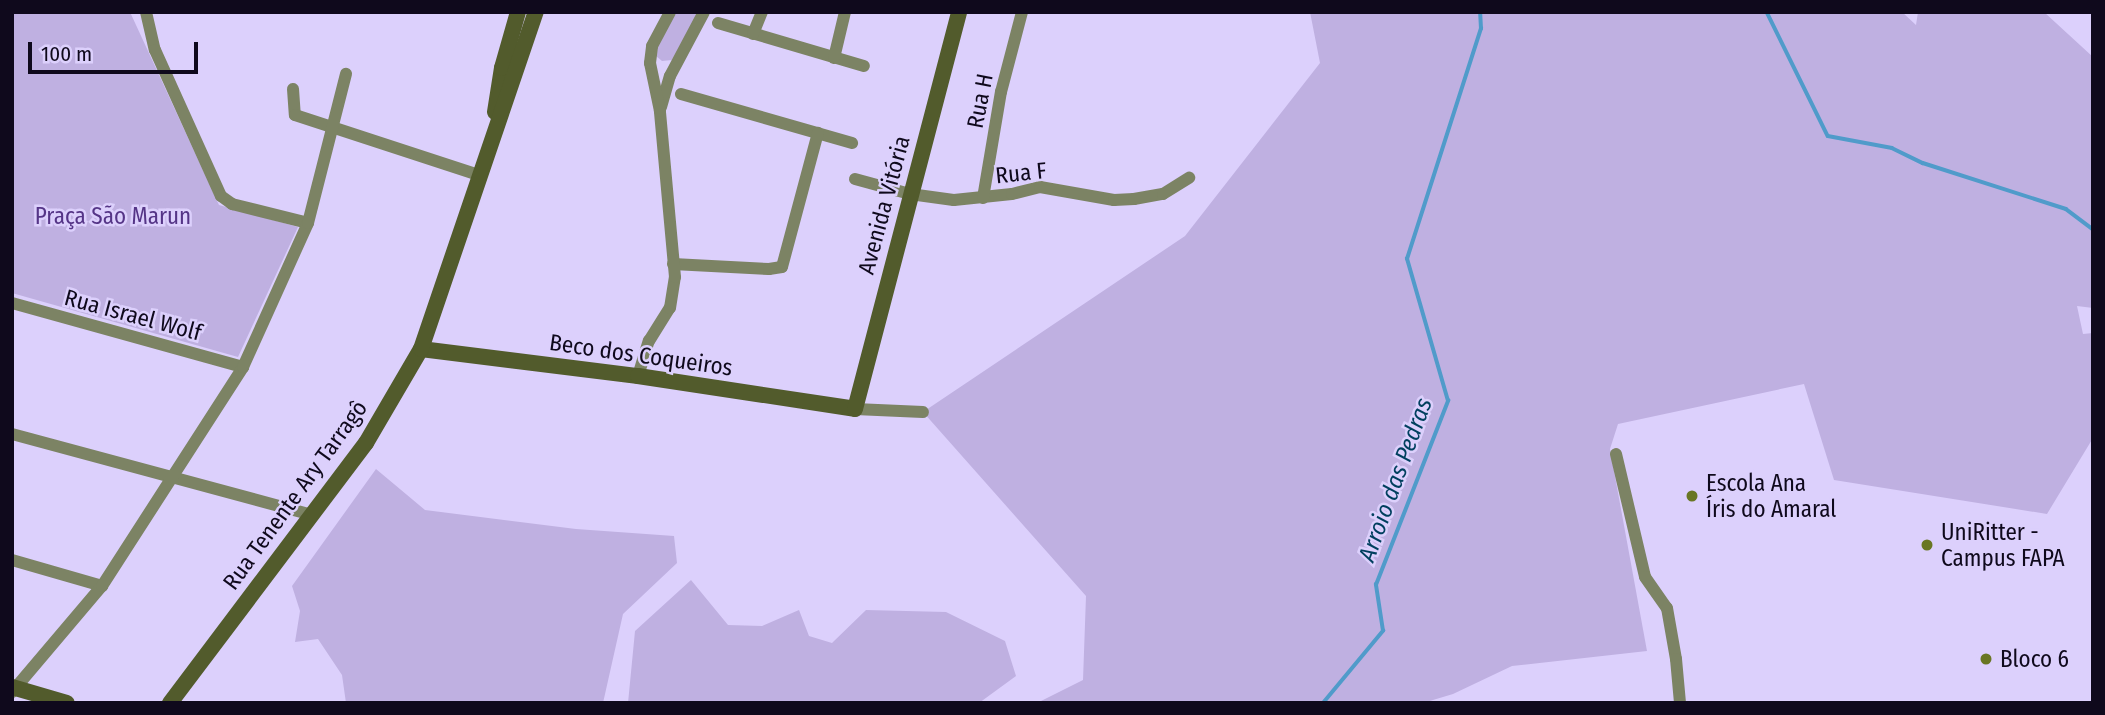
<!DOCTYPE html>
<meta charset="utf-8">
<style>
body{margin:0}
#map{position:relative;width:2105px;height:715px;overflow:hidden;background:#dcd0fc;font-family:"Fira Sans Condensed",sans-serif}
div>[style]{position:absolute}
.green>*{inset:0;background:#bfb0e1}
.stream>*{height:3.5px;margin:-1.75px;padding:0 1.75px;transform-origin:1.75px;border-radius:1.75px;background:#509bca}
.street>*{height:12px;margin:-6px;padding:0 6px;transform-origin:6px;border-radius:6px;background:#7c8364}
.secondary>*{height:16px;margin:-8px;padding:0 8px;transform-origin:8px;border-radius:8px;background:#525b2c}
.dots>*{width:19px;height:19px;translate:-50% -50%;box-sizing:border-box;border:4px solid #dcd0fc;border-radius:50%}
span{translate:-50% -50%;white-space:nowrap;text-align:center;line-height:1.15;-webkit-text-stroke:5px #dcd0fc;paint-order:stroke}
.street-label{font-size:23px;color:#0f091c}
.park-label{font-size:23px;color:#553587}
.poi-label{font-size:23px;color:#0f091c}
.left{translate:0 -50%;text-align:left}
.water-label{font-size:24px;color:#003f5e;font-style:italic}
.frame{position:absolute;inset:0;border:14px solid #0f091c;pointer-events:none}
.scale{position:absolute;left:28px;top:42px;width:170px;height:32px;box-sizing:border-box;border:4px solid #0f091c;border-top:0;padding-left:9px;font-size:21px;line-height:24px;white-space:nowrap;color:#0f091c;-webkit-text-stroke:5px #dcd0fc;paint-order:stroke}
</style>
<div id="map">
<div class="green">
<div style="clip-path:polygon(12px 12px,130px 12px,219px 205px,298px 227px,238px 357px,12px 293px)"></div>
<div style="clip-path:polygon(675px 12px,700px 12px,672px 60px,662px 61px,656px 56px,655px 48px)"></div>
<div style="clip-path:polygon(1310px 12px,1902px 12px,1916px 25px,1918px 12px,2044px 12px,2093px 57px,2093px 308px,2077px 306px,2083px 334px,2093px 333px,2093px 438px,2047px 514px,1834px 480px,1804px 384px,1618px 424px,1610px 449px,1647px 651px,1512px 666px,1453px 694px,1423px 703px,1037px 703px,1083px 680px,1086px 596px,923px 412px,1185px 236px,1320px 63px)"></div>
<div style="clip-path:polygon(376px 469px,425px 510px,576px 529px,674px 536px,677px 563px,623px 614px,603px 703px,346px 703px,342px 675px,318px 639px,295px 642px,300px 611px,292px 586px)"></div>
<div style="clip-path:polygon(691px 580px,728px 625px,762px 626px,799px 610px,809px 636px,832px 643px,866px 610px,946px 612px,1005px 641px,1016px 676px,979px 703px,628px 703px,635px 631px)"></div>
</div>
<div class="stream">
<div style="left:1767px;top:12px;width:138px;rotate:63.8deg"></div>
<div style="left:1828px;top:136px;width:65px;rotate:10.6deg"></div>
<div style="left:1892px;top:148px;width:34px;rotate:26deg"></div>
<div style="left:1923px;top:163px;width:150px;rotate:17.8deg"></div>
<div style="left:2066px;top:209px;width:34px;rotate:37deg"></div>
<div style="left:1323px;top:703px;width:94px;rotate:-50.2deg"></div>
<div style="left:1383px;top:631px;width:47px;rotate:-98.7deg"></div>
<div style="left:1376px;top:585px;width:198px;rotate:-68.6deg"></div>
<div style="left:1448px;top:401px;width:148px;rotate:-106.1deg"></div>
<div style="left:1407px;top:259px;width:242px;rotate:-72.2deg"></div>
<div style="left:1481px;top:29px;width:17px;rotate:-93deg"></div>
</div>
<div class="street">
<div style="left:146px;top:12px;width:39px;rotate:77deg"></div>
<div style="left:155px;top:50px;width:160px;rotate:65.7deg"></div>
<div style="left:221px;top:196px;width:14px;rotate:36deg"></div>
<div style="left:232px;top:204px;width:78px;rotate:14deg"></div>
<div style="left:718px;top:23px;width:152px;rotate:16.4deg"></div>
<div style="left:753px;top:34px;width:24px;rotate:-68deg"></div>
<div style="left:834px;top:58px;width:47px;rotate:-76.6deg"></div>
<div style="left:293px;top:89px;width:26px;rotate:86deg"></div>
<div style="left:295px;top:115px;width:194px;rotate:18.1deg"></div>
<div style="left:681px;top:94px;width:178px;rotate:16deg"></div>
<div style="left:661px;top:107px;width:32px;rotate:-74deg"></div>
<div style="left:670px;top:76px;width:72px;rotate:-62deg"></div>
<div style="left:855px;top:179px;width:57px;rotate:15.3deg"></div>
<div style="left:910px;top:194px;width:44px;rotate:7.8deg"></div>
<div style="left:954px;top:200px;width:58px;rotate:-5.9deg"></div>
<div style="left:1012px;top:194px;width:29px;rotate:-14deg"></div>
<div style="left:1040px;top:187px;width:75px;rotate:10deg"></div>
<div style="left:1114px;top:200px;width:20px;rotate:-3deg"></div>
<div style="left:1134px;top:199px;width:29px;rotate:-10deg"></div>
<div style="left:1163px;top:194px;width:31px;rotate:-32deg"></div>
<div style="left:983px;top:198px;width:108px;rotate:-80.4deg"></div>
<div style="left:1001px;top:92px;width:83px;rotate:-75.3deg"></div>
<div style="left:673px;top:264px;width:96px;rotate:3deg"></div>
<div style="left:769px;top:269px;width:13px;rotate:-9deg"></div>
<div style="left:782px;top:267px;width:139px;rotate:-75deg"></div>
<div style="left:12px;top:303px;width:240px;rotate:15.5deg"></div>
<div style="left:638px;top:376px;width:37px;rotate:-73deg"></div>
<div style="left:649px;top:341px;width:39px;rotate:-58deg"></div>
<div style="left:670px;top:308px;width:31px;rotate:-81deg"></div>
<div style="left:675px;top:277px;width:167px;rotate:-95.2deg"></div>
<div style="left:660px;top:111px;width:49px;rotate:-101.8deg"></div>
<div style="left:650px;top:63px;width:17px;rotate:-83deg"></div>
<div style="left:652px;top:46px;width:38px;rotate:-62deg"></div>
<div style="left:855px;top:409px;width:68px;rotate:2.5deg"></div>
<div style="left:12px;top:434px;width:312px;rotate:15.1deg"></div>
<div style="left:1616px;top:454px;width:126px;rotate:76.7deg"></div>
<div style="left:1645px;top:577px;width:38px;rotate:55deg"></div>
<div style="left:1667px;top:608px;width:52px;rotate:80deg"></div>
<div style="left:1676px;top:659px;width:44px;rotate:84.8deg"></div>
<div style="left:12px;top:560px;width:94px;rotate:16.1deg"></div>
<div style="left:12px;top:692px;width:139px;rotate:-49.7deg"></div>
<div style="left:102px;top:586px;width:260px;rotate:-57.2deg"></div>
<div style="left:243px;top:367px;width:158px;rotate:-65.7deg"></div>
<div style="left:308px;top:223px;width:154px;rotate:-75.7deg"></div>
</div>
<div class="secondary">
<div style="left:495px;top:112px;width:45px;rotate:-81deg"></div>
<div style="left:502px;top:68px;width:58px;rotate:-74.1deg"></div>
<div style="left:421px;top:349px;width:219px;rotate:7.1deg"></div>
<div style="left:638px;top:376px;width:219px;rotate:8.6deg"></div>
<div style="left:855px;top:409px;width:410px;rotate:-75.3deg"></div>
<div style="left:12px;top:687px;width:57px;rotate:16.2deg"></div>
<div style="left:170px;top:703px;width:326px;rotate:-53deg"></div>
<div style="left:366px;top:443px;width:109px;rotate:-59.7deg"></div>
<div style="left:421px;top:349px;width:356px;rotate:-71.2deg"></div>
</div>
<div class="dots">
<div style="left:1692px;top:496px;background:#697623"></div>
<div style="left:1927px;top:545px;background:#697623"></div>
<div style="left:1986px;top:659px;background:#697623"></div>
</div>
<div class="street-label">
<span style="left:980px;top:101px;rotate:-79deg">Rua H</span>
<span style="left:1021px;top:173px;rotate:-6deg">Rua F</span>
<span style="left:884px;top:205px;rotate:-75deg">Avenida Vitória</span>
<span style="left:133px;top:315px;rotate:15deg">Rua Israel Wolf</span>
<span style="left:641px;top:355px;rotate:8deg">Beco dos Coqueiros</span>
<span style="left:295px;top:495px;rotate:-54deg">Rua Tenente Ary Tarragô</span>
</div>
<div class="park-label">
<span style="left:113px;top:216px">Praça São Marun</span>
</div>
<div class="poi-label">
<span class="left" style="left:1706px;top:496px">Escola Ana<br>Íris do Amaral</span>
<span class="left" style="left:1941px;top:545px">UniRitter -<br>Campus FAPA</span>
<span class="left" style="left:2000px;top:659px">Bloco 6</span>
</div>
<div class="water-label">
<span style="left:1396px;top:480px;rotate:-70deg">Arroio das Pedras</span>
</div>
<div class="frame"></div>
<div class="scale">100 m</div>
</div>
